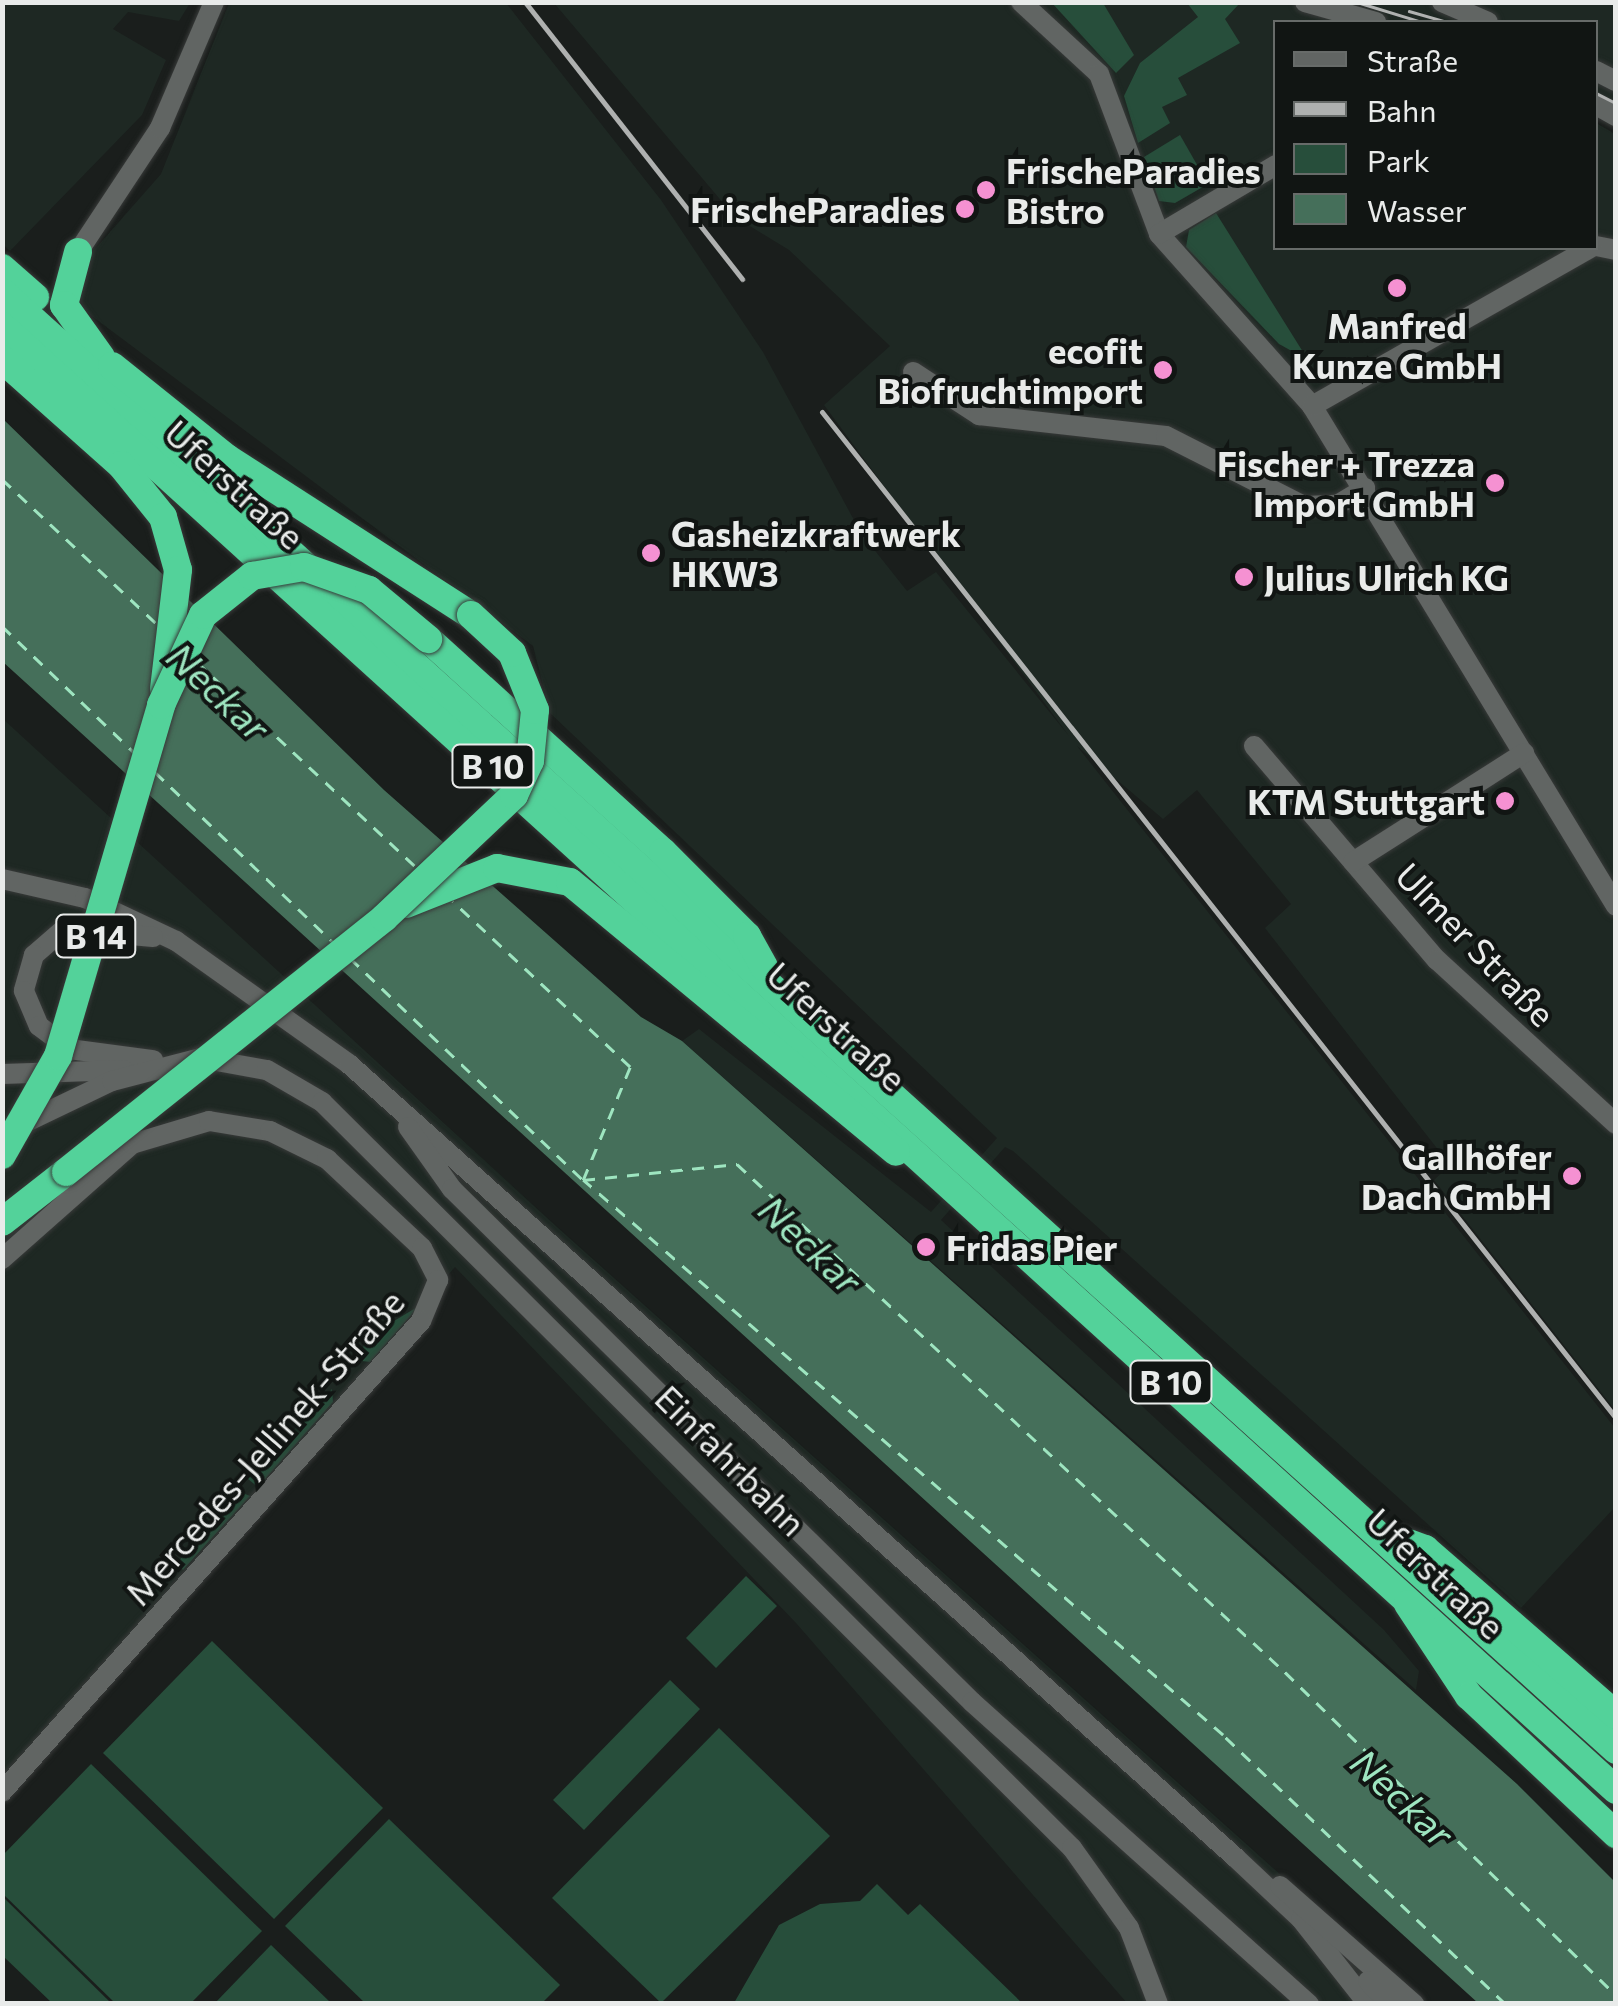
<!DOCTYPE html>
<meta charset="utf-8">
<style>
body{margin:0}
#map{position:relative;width:1618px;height:2006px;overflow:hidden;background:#1a1e1c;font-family:Commissioner,sans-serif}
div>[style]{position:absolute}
.built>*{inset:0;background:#1e2823}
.green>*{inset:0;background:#274e3b}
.water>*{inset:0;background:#456f5a}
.ferry>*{height:2.5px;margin-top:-1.25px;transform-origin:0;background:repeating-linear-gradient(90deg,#9ee5c0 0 12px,transparent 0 22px)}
.roads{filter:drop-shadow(0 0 2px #383a39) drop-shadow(0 0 2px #383a39)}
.minor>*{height:20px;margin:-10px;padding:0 10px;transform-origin:10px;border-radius:10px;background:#616563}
.highway>*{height:28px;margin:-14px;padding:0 14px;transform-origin:14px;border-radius:14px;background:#53d29a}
.tram>*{height:2.5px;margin:-1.25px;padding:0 1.25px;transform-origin:1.25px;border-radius:1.25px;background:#afb1b0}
.rail>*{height:5px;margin:-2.5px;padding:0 2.5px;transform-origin:2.5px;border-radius:2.5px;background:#afb1b0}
.bridges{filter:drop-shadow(0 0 2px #383a39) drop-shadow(0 0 2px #383a39)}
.highway-bridge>*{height:28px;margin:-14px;padding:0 14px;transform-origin:14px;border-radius:14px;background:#53d29a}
.dots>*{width:28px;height:28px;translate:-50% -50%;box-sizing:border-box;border:5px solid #111513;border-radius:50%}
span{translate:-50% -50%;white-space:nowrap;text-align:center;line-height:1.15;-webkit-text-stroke:8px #111513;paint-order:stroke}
.shield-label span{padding:2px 8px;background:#111513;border:2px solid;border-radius:8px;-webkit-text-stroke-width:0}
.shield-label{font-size:32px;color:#e9ebea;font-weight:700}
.poi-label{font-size:35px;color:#e9ebea;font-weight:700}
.left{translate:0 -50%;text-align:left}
.right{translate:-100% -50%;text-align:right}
.street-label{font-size:35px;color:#e9ebea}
.water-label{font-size:38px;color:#9ee5c0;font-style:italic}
.frame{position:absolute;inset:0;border:5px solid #e9ebea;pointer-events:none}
.legend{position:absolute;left:1273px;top:20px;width:325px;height:230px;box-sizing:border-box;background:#111513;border:2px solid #676b69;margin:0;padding:12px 18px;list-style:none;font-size:30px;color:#e9ebea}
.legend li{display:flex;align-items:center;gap:20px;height:50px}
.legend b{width:50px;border:2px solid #676b69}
</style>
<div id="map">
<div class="built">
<div style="clip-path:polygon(3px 2px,190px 3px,179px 21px,128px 12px,113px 29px,166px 60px,142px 115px,10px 251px,2px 244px)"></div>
<div style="clip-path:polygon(229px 3px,506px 3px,661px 200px,763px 352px,861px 533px,907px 591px,936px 572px,1069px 736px,824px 405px,890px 346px,789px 250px,735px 217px,554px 3px,1615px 3px,1615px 105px,1596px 117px,1596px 22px,1276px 22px,1276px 248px,1596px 248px,1596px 123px,1615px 134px,1615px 1410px,1434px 1180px,1450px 1165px,1265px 928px,1291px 904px,1197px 790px,1163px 819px,1077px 746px,1615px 1428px,1615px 1507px,1521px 1608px,1013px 1151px,1005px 1147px,941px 1220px,1384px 1630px,1419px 1671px,1416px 1690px,682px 1041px,699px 1029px,931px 1212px,997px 1138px,550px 713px,533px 646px,85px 311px,75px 288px,88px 257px,161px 174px)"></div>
<div style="clip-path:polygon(3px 719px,556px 1226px,1424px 2003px,1127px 2003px,796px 1623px,455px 1267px,3px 1782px)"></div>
</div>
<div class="green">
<div style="clip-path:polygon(1052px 3px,1103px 3px,1134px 55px,1116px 73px)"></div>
<div style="clip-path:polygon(1187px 3px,1240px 3px,1225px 19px,1240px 43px,1178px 78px,1187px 95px,1162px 107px,1170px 123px,1138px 143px,1124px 96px,1140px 63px,1198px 17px)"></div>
<div style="clip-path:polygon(1180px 135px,1208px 184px,1175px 203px,1159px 201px,1144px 157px)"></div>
<div style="clip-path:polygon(1216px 213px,1308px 360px,1279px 344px,1186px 247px,1189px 230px)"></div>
<div style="clip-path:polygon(419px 1306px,370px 1362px,362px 1361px,364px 1339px)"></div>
<div style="clip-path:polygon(332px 1389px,333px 1402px,258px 1487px,248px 1479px)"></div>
<div style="clip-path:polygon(238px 1491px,250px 1496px,183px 1570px,177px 1563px)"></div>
<div style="clip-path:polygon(746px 1576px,777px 1606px,716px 1668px,686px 1638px)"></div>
<div style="clip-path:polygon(212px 1641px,383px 1808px,274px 1919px,103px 1753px)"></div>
<div style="clip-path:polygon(670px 1680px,700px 1709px,584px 1830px,553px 1800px)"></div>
<div style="clip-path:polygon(719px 1728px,830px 1836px,661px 2003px,552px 1898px)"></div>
<div style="clip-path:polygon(91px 1764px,262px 1931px,191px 2003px,115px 2003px,3px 1894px,3px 1855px)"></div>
<div style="clip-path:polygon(389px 1819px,560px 1985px,542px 2003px,365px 2003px,285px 1926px)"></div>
<div style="clip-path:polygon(877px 1884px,908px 1915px,920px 1904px,1022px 2003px,734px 2003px,779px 1925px,820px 1904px,860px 1901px)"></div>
<div style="clip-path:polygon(2px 1897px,3px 1897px,111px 2003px,52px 2003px,3px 1956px)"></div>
<div style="clip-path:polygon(271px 1945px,331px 2003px,215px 2003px)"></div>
</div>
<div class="water">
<div style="clip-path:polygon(2px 418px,384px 790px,641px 1017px,682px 1041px,1517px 1784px,1615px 1882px,1615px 2003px,1478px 2003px,3px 662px)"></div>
</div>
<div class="ferry">
<div style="left:2px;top:479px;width:214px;rotate:43.1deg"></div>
<div style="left:2px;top:626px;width:184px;rotate:43.7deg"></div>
<div style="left:197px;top:662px;width:301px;rotate:43.1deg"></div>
<div style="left:155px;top:772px;width:248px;rotate:43.7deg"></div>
<div style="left:350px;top:958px;width:322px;rotate:43.6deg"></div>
<div style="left:583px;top:1180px;width:122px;rotate:-67.4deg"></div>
<div style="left:630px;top:1067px;width:243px;rotate:-137deg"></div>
<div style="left:1505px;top:2004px;width:390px;rotate:-136.4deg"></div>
<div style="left:1223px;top:1735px;width:847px;rotate:-139.07deg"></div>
<div style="left:583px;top:1180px;width:155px;rotate:-5.9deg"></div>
<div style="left:737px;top:1164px;width:747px;rotate:42.83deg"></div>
<div style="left:1285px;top:1672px;width:462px;rotate:44.3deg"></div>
</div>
<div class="roads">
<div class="minor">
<div style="left:1021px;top:2px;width:106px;rotate:42.7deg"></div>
<div style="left:1099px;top:74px;width:171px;rotate:69.4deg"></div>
<div style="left:1159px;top:234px;width:230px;rotate:48.3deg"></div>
<div style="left:1312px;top:406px;width:585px;rotate:58.7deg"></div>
<div style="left:1305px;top:2px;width:74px;rotate:15.7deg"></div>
<div style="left:1442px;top:2px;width:50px;rotate:23.5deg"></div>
<div style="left:1596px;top:71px;width:22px;rotate:27deg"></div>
<div style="left:1596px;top:105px;width:23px;rotate:29deg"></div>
<div style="left:1159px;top:234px;width:136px;rotate:-30.5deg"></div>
<div style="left:1596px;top:246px;width:20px;rotate:11deg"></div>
<div style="left:78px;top:252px;width:149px;rotate:-56.5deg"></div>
<div style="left:160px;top:128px;width:137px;rotate:-66.8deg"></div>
<div style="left:913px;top:372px;width:79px;rotate:33.1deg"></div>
<div style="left:979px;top:415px;width:188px;rotate:6.4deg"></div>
<div style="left:1166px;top:436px;width:155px;rotate:26.9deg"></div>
<div style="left:1304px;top:506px;width:33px;rotate:-2deg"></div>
<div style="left:1337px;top:505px;width:33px;rotate:-31deg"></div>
<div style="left:1312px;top:406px;width:320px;rotate:-29.6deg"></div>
<div style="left:1254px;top:746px;width:282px;rotate:49.5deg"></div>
<div style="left:1437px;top:960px;width:243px;rotate:42.5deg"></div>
<div style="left:1353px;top:862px;width:203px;rotate:-32.5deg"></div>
<div style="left:2px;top:879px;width:85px;rotate:12.9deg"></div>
<div style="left:85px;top:898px;width:101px;rotate:25.3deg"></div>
<div style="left:176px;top:941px;width:212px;rotate:35.4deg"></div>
<div style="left:349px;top:1064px;width:1190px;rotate:41.83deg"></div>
<div style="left:1236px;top:1858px;width:89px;rotate:43.2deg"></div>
<div style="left:1301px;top:1919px;width:108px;rotate:51.8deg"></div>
<div style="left:153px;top:937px;width:89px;rotate:-174.9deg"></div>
<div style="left:64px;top:929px;width:40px;rotate:139deg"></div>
<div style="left:34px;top:955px;width:37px;rotate:106deg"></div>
<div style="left:24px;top:991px;width:38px;rotate:67deg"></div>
<div style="left:39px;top:1026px;width:38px;rotate:37deg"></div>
<div style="left:69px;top:1049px;width:85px;rotate:7.5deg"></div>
<div style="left:2px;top:1074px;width:122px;rotate:-1.9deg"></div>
<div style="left:18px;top:1126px;width:104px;rotate:-25.6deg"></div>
<div style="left:112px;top:1081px;width:91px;rotate:-14.6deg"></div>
<div style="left:200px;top:1058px;width:68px;rotate:10.2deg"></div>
<div style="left:267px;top:1070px;width:64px;rotate:30.2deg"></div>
<div style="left:322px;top:1102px;width:1058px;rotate:44.85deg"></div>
<div style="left:1072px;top:1848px;width:98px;rotate:54.5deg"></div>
<div style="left:1129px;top:1928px;width:81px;rotate:69.1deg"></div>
<div style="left:408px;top:1127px;width:76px;rotate:54.6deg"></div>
<div style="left:452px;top:1189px;width:730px;rotate:44.61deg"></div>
<div style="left:972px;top:1702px;width:453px;rotate:41.9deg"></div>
<div style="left:2px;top:1259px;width:174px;rotate:-41.5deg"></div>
<div style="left:132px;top:1144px;width:80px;rotate:-16.6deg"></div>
<div style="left:209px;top:1121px;width:62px;rotate:9.3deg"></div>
<div style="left:270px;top:1131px;width:64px;rotate:26.2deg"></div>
<div style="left:327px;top:1159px;width:130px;rotate:43.1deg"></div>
<div style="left:422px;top:1248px;width:36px;rotate:63deg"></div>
<div style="left:438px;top:1280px;width:44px;rotate:112.5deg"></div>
<div style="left:421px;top:1321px;width:630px;rotate:131.66deg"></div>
<div style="left:1280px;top:1886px;width:179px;rotate:41.4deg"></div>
<div style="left:1368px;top:1981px;width:33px;rotate:45deg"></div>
</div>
<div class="highway">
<div style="left:78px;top:252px;width:55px;rotate:104.8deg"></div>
<div style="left:64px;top:305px;width:64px;rotate:54.6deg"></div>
<div style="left:2px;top:268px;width:44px;rotate:41.3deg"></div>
<div style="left:2px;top:292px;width:2175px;rotate:42.09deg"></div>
<div style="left:2px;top:326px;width:2179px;rotate:42.21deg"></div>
<div style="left:2px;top:359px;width:159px;rotate:41.7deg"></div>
<div style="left:121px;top:465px;width:67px;rotate:51.1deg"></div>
<div style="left:163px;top:517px;width:55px;rotate:74.2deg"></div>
<div style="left:178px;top:570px;width:120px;rotate:96.7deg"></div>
<div style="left:112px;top:366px;width:147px;rotate:38.7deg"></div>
<div style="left:227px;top:458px;width:290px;rotate:32.8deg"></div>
<div style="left:428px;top:639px;width:317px;rotate:42.2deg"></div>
<div style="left:663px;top:852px;width:119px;rotate:45deg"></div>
<div style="left:747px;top:936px;width:35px;rotate:61deg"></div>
<div style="left:406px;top:904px;width:98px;rotate:-21.6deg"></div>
<div style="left:497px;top:868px;width:74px;rotate:10.9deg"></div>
<div style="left:570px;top:882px;width:423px;rotate:39.6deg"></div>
<div style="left:2px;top:1222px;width:81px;rotate:-38deg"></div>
<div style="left:1400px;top:1540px;width:27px;rotate:20deg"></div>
<div style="left:1425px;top:1549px;width:253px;rotate:41deg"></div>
<div style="left:1408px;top:1604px;width:110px;rotate:56.5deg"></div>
<div style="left:1469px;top:1696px;width:202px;rotate:43.2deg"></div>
</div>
</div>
<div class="tram">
<div style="left:1357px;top:2px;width:68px;rotate:17.1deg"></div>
<div style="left:1409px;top:11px;width:40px;rotate:16deg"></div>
<div style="left:1596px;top:93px;width:22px;rotate:27deg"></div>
</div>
<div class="rail">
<div style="left:525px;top:2px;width:352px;rotate:51.9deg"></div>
<div style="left:822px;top:412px;width:1282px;rotate:51.72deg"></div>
</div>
<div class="bridges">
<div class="highway-bridge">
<div style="left:2px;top:1155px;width:114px;rotate:-60.5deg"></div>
<div style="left:58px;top:1056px;width:366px;rotate:-73.6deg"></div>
<div style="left:161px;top:705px;width:99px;rotate:-65deg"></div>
<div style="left:203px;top:615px;width:63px;rotate:-38.5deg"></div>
<div style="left:252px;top:576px;width:53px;rotate:-9.8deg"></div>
<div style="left:304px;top:567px;width:69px;rotate:19.5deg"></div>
<div style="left:369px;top:590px;width:77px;rotate:39.7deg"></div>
<div style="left:66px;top:1172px;width:407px;rotate:-38.6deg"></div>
<div style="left:384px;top:918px;width:179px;rotate:-43.4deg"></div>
<div style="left:514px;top:795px;width:38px;rotate:-65deg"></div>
<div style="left:530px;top:761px;width:51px;rotate:-84.4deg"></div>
<div style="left:535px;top:710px;width:61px;rotate:-112deg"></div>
<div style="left:512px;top:653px;width:56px;rotate:-137.2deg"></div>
</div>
</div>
<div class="dots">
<div style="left:986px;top:190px;background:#f591d2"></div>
<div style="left:965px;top:209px;background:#f591d2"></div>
<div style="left:1397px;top:288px;background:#f591d2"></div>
<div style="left:1163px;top:370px;background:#f591d2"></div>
<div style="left:1495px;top:483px;background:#f591d2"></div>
<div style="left:651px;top:553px;background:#f591d2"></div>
<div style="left:1244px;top:577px;background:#f591d2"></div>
<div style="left:1505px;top:801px;background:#f591d2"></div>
<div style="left:1572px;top:1176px;background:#f591d2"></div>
<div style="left:926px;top:1247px;background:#f591d2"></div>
</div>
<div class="shield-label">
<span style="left:493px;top:766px">B 10</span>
<span style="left:96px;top:936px">B 14</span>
<span style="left:1171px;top:1382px">B 10</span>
</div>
<div class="poi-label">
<span class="left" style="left:1006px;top:190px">FrischeParadies<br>Bistro</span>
<span class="right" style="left:945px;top:209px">FrischeParadies</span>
<span style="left:1397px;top:345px">Manfred<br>Kunze GmbH</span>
<span class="right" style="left:1143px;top:370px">ecofit<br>Biofruchtimport</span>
<span class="right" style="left:1475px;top:483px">Fischer + Trezza<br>Import GmbH</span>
<span class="left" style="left:671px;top:553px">Gasheizkraftwerk<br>HKW3</span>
<span class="left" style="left:1264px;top:577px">Julius Ulrich KG</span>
<span class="right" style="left:1485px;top:801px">KTM Stuttgart</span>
<span class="right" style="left:1552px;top:1176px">Gallhöfer<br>Dach GmbH</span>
<span class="left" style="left:946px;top:1247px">Fridas Pier</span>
</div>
<div class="street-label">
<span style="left:235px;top:484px;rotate:42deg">Uferstraße</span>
<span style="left:1476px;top:944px;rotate:46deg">Ulmer Straße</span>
<span style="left:837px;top:1026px;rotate:42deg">Uferstraße</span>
<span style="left:264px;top:1447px;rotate:-49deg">Mercedes-Jellinek-Straße</span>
<span style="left:731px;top:1460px;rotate:45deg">Einfahrbahn</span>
<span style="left:1436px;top:1573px;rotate:43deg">Uferstraße</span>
</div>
<div class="water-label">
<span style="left:219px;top:691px;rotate:43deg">Neckar</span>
<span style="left:811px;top:1244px;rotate:43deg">Neckar</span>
<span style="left:1403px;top:1797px;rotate:43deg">Neckar</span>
</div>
<div class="frame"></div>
<ul class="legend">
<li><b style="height:12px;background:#616563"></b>Straße</li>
<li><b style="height:12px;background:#afb1b0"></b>Bahn</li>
<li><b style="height:28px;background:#274e3b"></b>Park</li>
<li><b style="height:28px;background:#456f5a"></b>Wasser</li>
</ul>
</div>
